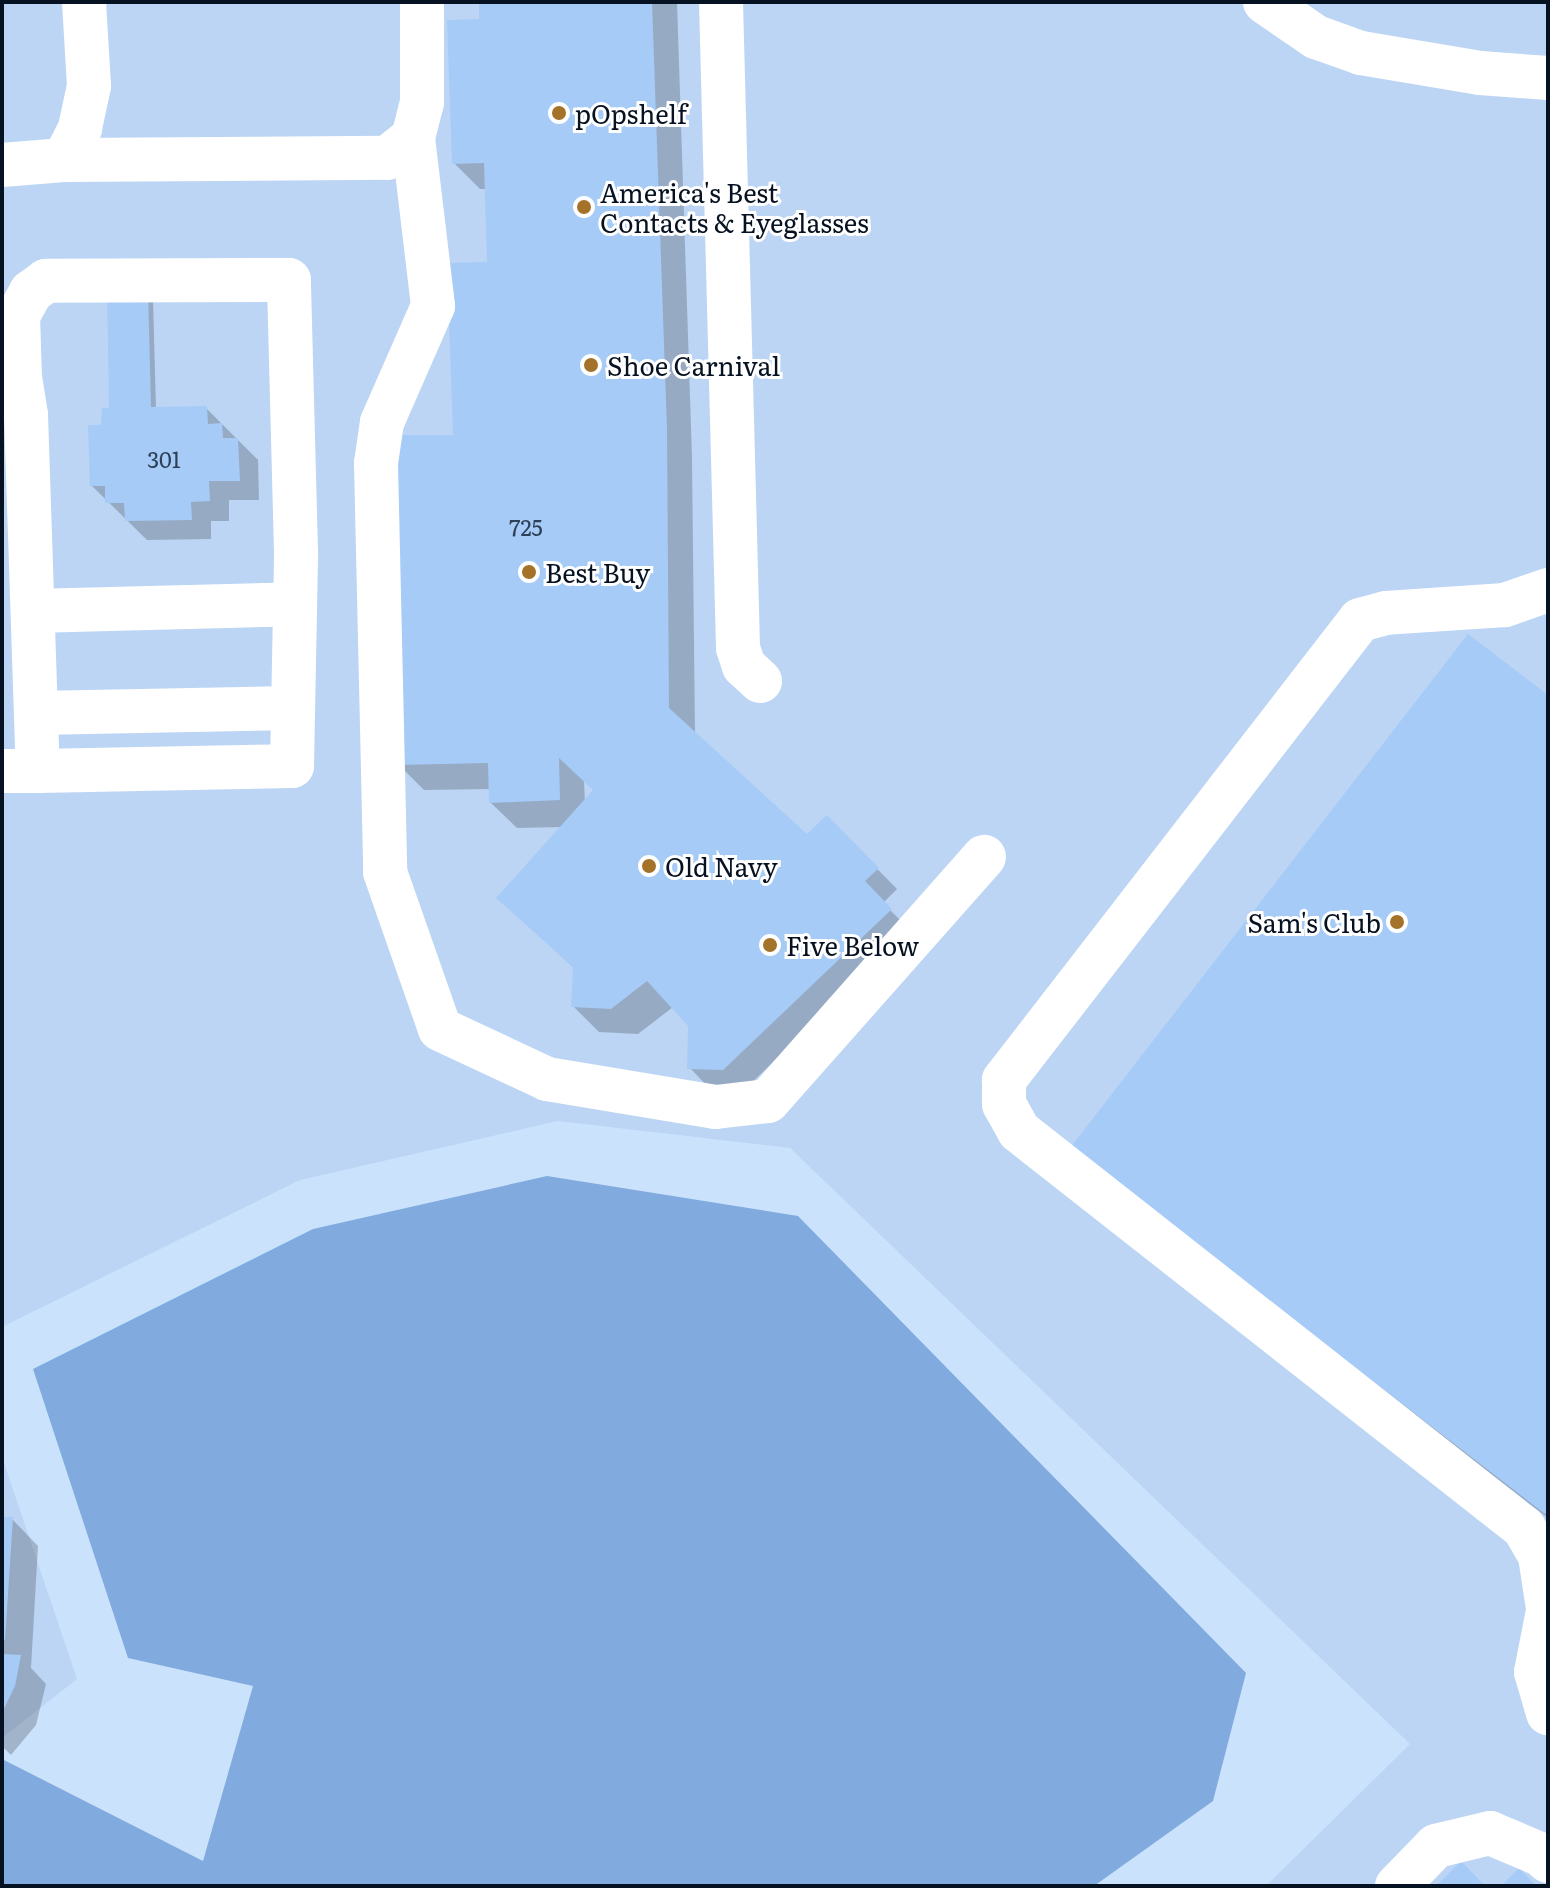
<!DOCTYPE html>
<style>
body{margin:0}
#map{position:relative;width:1550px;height:1888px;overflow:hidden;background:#cbe2fd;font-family:Literata,serif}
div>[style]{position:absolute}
.built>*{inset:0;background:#bcd5f4}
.water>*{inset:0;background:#81abde}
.shadow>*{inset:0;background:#0003}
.building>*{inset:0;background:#a6cbf7}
.minor>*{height:44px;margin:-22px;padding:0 22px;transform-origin:22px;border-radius:22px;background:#fff}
.dots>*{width:22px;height:22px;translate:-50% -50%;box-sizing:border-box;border:4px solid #fff;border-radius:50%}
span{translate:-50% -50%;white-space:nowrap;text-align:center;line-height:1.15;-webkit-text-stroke:6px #fff;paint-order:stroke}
.number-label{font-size:22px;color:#2e4057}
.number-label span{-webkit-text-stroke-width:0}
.poi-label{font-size:26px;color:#061222}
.left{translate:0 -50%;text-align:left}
.right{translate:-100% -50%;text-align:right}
.frame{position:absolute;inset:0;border:4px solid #061222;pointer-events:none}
</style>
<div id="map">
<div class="built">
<div style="clip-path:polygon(2px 2px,1548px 2px,1548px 1886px,1266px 1886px,1410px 1744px,790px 1148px,558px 1121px,300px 1180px,2px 1327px)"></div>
<div style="clip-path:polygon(2px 1457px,77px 1679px,2px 1738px)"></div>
</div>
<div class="water">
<div style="clip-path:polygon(547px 1176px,798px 1216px,1246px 1673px,1213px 1801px,1094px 1886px,2px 1886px,2px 1759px,203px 1861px,253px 1686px,128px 1658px,33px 1369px,313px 1229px)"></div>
</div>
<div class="shadow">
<div style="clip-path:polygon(evenodd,481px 2px,677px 2px,692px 457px,695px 734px,807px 837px,827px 818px,897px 889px,883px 903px,910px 930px,744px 1090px,710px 1089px,690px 1068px,690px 1025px,673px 1007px,638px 1034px,599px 1032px,573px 1006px,575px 969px,499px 898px,563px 827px,517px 828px,490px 802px,490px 789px,424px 790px,398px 764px,489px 264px,487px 189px,480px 189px,454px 163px,481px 21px,481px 2px,584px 781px,595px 791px,585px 803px,584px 781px)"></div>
<div style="clip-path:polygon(109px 292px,153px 298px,156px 409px,206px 408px,258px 460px,259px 500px,229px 500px,229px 521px,211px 521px,211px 539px,147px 540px,92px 486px,103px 427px,114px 410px)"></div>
<div style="clip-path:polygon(1548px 698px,1548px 1518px,1092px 1168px)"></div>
<div style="clip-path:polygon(2px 1519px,12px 1519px,38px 1546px,31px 1668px,46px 1684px,36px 1725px,11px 1755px,2px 1746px)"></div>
</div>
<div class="building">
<div style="clip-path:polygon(479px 2px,652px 2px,667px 429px,669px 708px,807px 834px,827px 815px,879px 868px,865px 881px,892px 909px,723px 1070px,687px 1069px,688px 1026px,647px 981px,611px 1009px,571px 1007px,573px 967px,496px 898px,593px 790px,559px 758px,560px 800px,489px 803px,488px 763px,396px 765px,386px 435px,453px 435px,447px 263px,487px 262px,484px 163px,452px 164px,447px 20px,479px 19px)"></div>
<div style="clip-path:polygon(107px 290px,148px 290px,151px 407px,207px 406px,208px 424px,222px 423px,223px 438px,238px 438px,240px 481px,209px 481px,210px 501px,191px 502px,192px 520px,125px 521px,124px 503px,105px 503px,105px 486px,90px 486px,88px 425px,101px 425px,102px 408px,109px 408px)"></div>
<div style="clip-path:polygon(1468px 634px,1548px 695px,1548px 1510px,1545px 1514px,1070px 1148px)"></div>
<div style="clip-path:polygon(2px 1517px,13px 1517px,5px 1640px,2px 1641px)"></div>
<div style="clip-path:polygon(2px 1654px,21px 1655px,15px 1686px,2px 1713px)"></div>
<div style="clip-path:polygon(1461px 1861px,1485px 1886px,1436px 1886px)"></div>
<div style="clip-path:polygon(1519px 1868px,1536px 1886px,1501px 1886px)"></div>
</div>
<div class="minor">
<div style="left:721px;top:2px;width:646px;rotate:88.49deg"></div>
<div style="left:738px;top:648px;width:19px;rotate:72deg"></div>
<div style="left:744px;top:666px;width:22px;rotate:43deg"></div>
<div style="left:1265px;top:2px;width:62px;rotate:34.5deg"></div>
<div style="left:1316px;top:37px;width:48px;rotate:19.6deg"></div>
<div style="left:1361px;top:53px;width:121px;rotate:9.5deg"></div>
<div style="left:1480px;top:73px;width:68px;rotate:4.2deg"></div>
<div style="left:413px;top:138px;width:169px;rotate:83.2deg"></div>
<div style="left:433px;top:306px;width:127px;rotate:113.7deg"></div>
<div style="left:382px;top:422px;width:41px;rotate:98.3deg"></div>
<div style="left:376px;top:463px;width:409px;rotate:88.7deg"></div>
<div style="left:385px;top:872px;width:166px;rotate:70.7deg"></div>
<div style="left:440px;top:1029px;width:118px;rotate:25deg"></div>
<div style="left:547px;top:1079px;width:171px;rotate:9.4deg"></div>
<div style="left:716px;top:1107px;width:52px;rotate:-6.6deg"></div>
<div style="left:768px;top:1101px;width:326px;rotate:-48.5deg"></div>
<div style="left:64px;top:160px;width:323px;rotate:-0.4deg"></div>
<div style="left:387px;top:158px;width:33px;rotate:-38deg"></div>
<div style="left:413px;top:138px;width:36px;rotate:-76deg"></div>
<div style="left:422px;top:103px;width:101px;rotate:-90deg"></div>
<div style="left:2px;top:165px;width:62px;rotate:-4.6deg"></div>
<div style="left:64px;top:160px;width:36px;rotate:-63deg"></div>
<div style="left:80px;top:128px;width:43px;rotate:-77.9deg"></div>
<div style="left:89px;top:86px;width:84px;rotate:-93.4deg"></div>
<div style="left:1548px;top:590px;width:46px;rotate:160.8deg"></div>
<div style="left:1505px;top:605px;width:119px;rotate:176.2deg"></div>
<div style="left:1386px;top:613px;width:27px;rotate:165deg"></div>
<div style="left:1360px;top:620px;width:582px;rotate:127.74deg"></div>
<div style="left:1004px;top:1080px;width:24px;rotate:90deg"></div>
<div style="left:1004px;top:1104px;width:31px;rotate:61deg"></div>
<div style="left:1019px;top:1131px;width:642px;rotate:38.17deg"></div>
<div style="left:1524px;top:1528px;width:32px;rotate:60deg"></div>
<div style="left:1540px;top:1556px;width:53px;rotate:81.3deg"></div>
<div style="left:33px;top:611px;width:262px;rotate:-1.5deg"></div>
<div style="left:36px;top:713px;width:257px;rotate:-1.1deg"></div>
<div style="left:2px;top:771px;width:36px"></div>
<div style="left:38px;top:771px;width:254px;rotate:-1.1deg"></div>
<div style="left:292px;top:766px;width:214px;rotate:-88.9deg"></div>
<div style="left:296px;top:552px;width:272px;rotate:-91.5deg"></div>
<div style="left:289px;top:280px;width:243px;rotate:179.8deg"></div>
<div style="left:46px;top:281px;width:19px;rotate:144deg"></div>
<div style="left:31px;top:292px;width:26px;rotate:119deg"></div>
<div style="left:18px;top:315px;width:62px;rotate:88.2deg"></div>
<div style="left:20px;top:377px;width:38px;rotate:81deg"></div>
<div style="left:26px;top:415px;width:356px;rotate:88.1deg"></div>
<div style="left:1548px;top:1611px;width:62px;rotate:101.1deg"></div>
<div style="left:1536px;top:1672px;width:43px;rotate:73.7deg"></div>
<div style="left:1397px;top:1886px;width:56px;rotate:-45.7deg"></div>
<div style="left:1436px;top:1846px;width:56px;rotate:-13.5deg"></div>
<div style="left:1490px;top:1833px;width:54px;rotate:22.8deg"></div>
<div style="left:1540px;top:1854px;width:11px;rotate:41deg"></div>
</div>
<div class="dots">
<div style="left:559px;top:113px;background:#a47228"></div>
<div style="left:584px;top:207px;background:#a47228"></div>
<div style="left:591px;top:365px;background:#a47228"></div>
<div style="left:529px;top:572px;background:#a47228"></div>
<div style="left:649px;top:866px;background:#a47228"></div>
<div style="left:1397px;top:922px;background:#a47228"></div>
<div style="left:770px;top:945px;background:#a47228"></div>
</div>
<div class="number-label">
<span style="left:164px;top:459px">301</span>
<span style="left:526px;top:527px">725</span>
</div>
<div class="poi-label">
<span class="left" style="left:575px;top:113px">pOpshelf</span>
<span class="left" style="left:600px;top:207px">America's Best<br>Contacts &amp; Eyeglasses</span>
<span class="left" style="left:607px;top:365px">Shoe Carnival</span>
<span class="left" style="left:545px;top:572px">Best Buy</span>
<span class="left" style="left:665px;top:866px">Old Navy</span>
<span class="right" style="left:1381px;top:922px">Sam's Club</span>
<span class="left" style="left:786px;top:945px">Five Below</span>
</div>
<div class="frame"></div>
</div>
